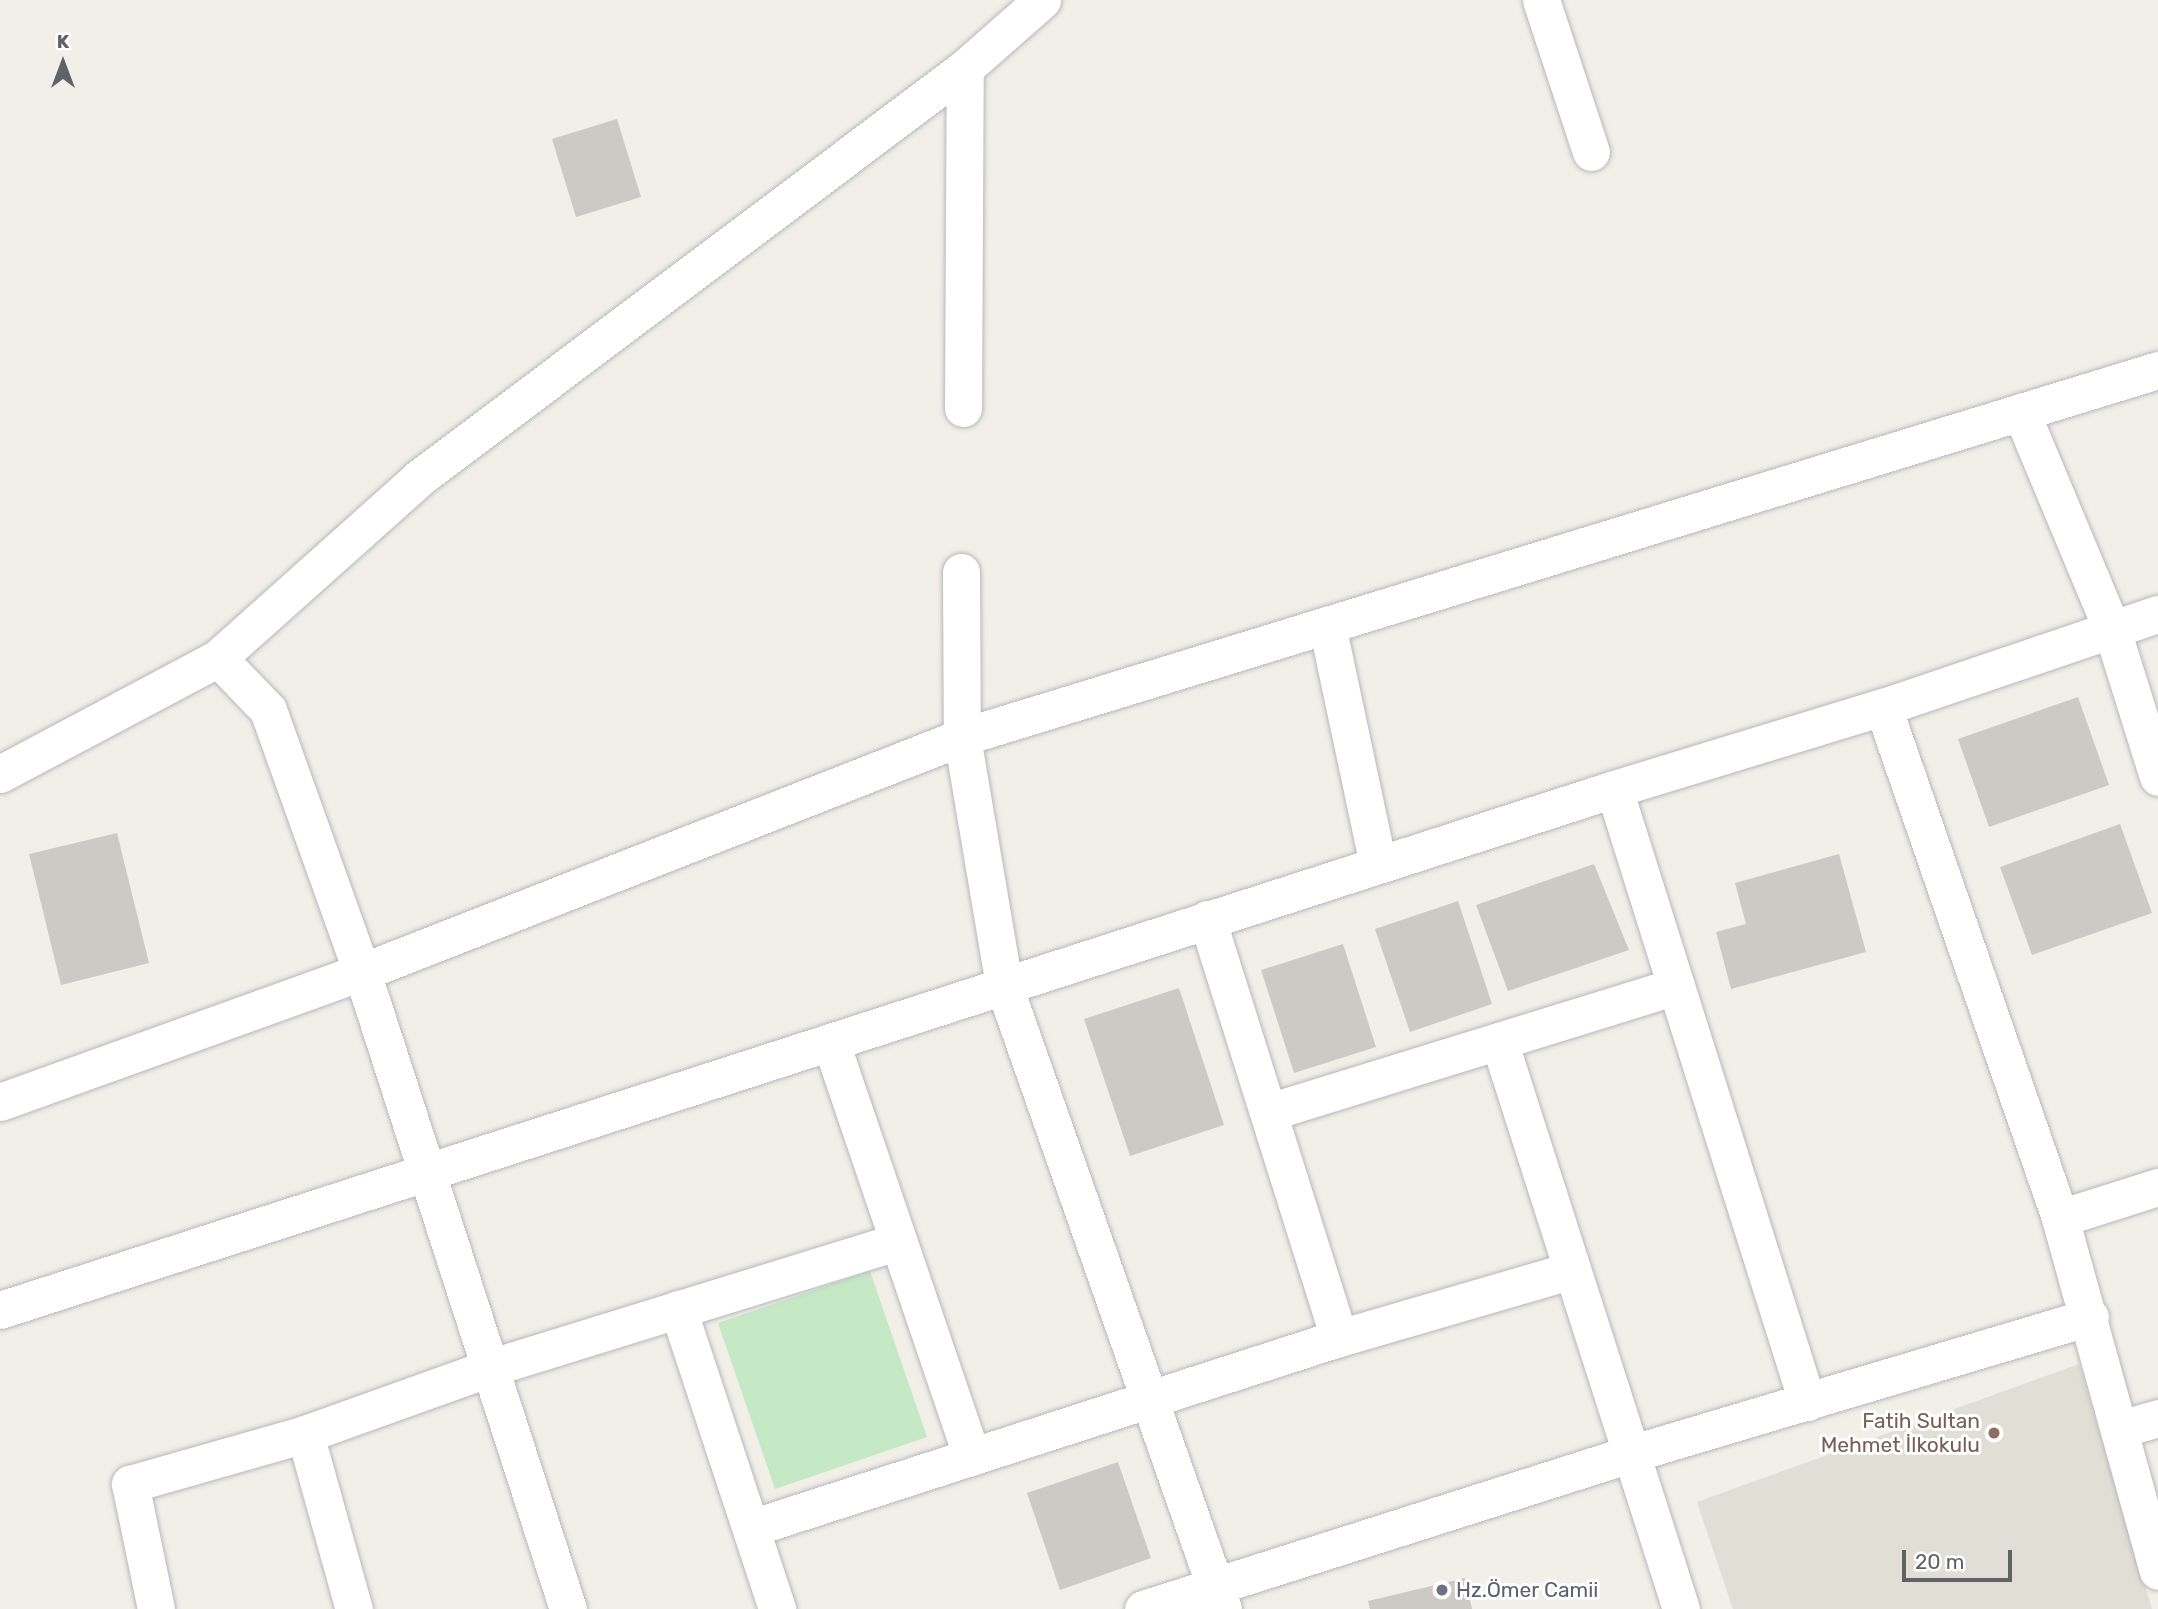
<!DOCTYPE html>
<meta charset="utf-8">
<style>
body{margin:0}
#map{position:relative;width:2158px;height:1609px;overflow:hidden;background:#f1efe8;font-family:Rubik,sans-serif}
div>[style]{position:absolute}
.education>*{inset:0;background:#e1ded6}
.green>*{inset:0;background:#c5e8c5}
.building>*{inset:0;background:#cccac5}
.roads{filter:drop-shadow(0 0 2px #b5b8bc) drop-shadow(0 0 2px #b5b8bc)}
.minor>*{height:37px;margin:-18.5px;padding:0 18.5px;transform-origin:18.5px;border-radius:18.5px;background:#fff}
.dots>*{width:19px;height:19px;translate:-50% -50%;box-sizing:border-box;border:4px solid #fff;border-radius:50%}
span{translate:-50% -50%;white-space:nowrap;text-align:center;line-height:1.15;-webkit-text-stroke:6px #fff;paint-order:stroke}
.education-label{font-size:21px;color:#785e54}
.right{translate:-100% -50%;text-align:right}
.worship-label{font-size:21px;color:#5b616d}
.left{translate:0 -50%;text-align:left}
.north{position:absolute;left:28px;top:28px;width:70px;height:70px;-webkit-text-stroke:5px #fff;paint-order:stroke;rotate:0deg;font-size:19px;font-weight:700;line-height:28px;text-align:center;color:#5f6368}
.north::after{content:'';display:block;margin:auto;width:24px;height:32px;background:#5f6368;clip-path:polygon(50% 0,100% 100%,50% 72%,0 100%)}
.scale{position:absolute;left:1902px;top:1550px;width:110px;height:32px;box-sizing:border-box;border:4px solid #5f6368;border-top:0;padding-left:9px;font-size:21px;line-height:24px;white-space:nowrap;color:#5f6368;-webkit-text-stroke:5px #fff;paint-order:stroke}
</style>
<div id="map">
<div class="education">
<div style="clip-path:polygon(2079px 1364px,2152px 1609px,1733px 1609px,1697px 1502px)"></div>
</div>
<div class="green">
<div style="clip-path:polygon(870px 1271px,927px 1437px,775px 1489px,718px 1323px)"></div>
</div>
<div class="building">
<div style="clip-path:polygon(617px 119px,641px 197px,576px 217px,552px 139px)"></div>
<div style="clip-path:polygon(2078px 697px,2109px 785px,1989px 827px,1958px 739px)"></div>
<div style="clip-path:polygon(2120px 824px,2152px 913px,2032px 955px,2000px 867px)"></div>
<div style="clip-path:polygon(117px 833px,149px 963px,61px 985px,29px 854px)"></div>
<div style="clip-path:polygon(1839px 854px,1866px 952px,1731px 989px,1716px 932px,1746px 924px,1735px 883px)"></div>
<div style="clip-path:polygon(1594px 864px,1629px 950px,1508px 991px,1476px 905px)"></div>
<div style="clip-path:polygon(1458px 901px,1492px 1004px,1410px 1032px,1375px 929px)"></div>
<div style="clip-path:polygon(1343px 944px,1376px 1047px,1294px 1073px,1261px 970px)"></div>
<div style="clip-path:polygon(1179px 988px,1224px 1125px,1130px 1156px,1084px 1019px)"></div>
<div style="clip-path:polygon(1118px 1462px,1151px 1558px,1060px 1590px,1027px 1493px)"></div>
<div style="clip-path:polygon(1465px 1578px,1472px 1609px,1370px 1609px,1368px 1601px)"></div>
</div>
<div class="roads">
<div class="minor">
<div style="left:1541px;top:0;width:160px;rotate:71.8deg"></div>
<div style="left:963px;top:408px;width:340px;rotate:-89.7deg"></div>
<div style="left:2021px;top:412px;width:236px;rotate:67.3deg"></div>
<div style="left:2112px;top:630px;width:154px;rotate:72.6deg"></div>
<div style="left:961px;top:572px;width:165px;rotate:89.7deg"></div>
<div style="left:962px;top:737px;width:253px;rotate:80.4deg"></div>
<div style="left:1004px;top:986px;width:660px;rotate:70.63deg"></div>
<div style="left:1327px;top:625px;width:244px;rotate:78deg"></div>
<div style="left:218px;top:658px;width:72px;rotate:46.1deg"></div>
<div style="left:268px;top:710px;width:278px;rotate:70.3deg"></div>
<div style="left:362px;top:972px;width:669px;rotate:72.08deg"></div>
<div style="left:1883px;top:707px;width:541px;rotate:70.89deg"></div>
<div style="left:2060px;top:1218px;width:366px;rotate:74.5deg"></div>
<div style="left:0;top:774px;width:247px;rotate:-28deg"></div>
<div style="left:218px;top:658px;width:270px;rotate:-41.8deg"></div>
<div style="left:419px;top:478px;width:683px;rotate:-36.9deg"></div>
<div style="left:965px;top:68px;width:103px;rotate:-41.4deg"></div>
<div style="left:1614px;top:789px;width:643px;rotate:72.52deg"></div>
<div style="left:1207px;top:919px;width:439px;rotate:72.5deg"></div>
<div style="left:1499px;top:1041px;width:596px;rotate:72.23deg"></div>
<div style="left:831px;top:1043px;width:437px;rotate:71.2deg"></div>
<div style="left:0;top:1102px;width:385px;rotate:-19.8deg"></div>
<div style="left:362px;top:972px;width:644px;rotate:-21.39deg"></div>
<div style="left:962px;top:737px;width:1251px;rotate:-17.06deg"></div>
<div style="left:1269px;top:1112px;width:426px;rotate:-17.2deg"></div>
<div style="left:2060px;top:1218px;width:103px;rotate:-17.6deg"></div>
<div style="left:678px;top:1309px;width:316px;rotate:71.7deg"></div>
<div style="left:0;top:1310px;width:1696px;rotate:-17.89deg"></div>
<div style="left:1614px;top:789px;width:281px;rotate:-17deg"></div>
<div style="left:1883px;top:707px;width:290px;rotate:-18.7deg"></div>
<div style="left:2120px;top:1429px;width:40px;rotate:-16deg"></div>
<div style="left:305px;top:1434px;width:182px;rotate:74.4deg"></div>
<div style="left:751px;top:1528px;width:618px;rotate:-17.91deg"></div>
<div style="left:1339px;top:1338px;width:241px;rotate:-16.2deg"></div>
<div style="left:156px;top:1609px;width:128px;rotate:-101.7deg"></div>
<div style="left:130px;top:1484px;width:182px;rotate:-15.9deg"></div>
<div style="left:305px;top:1434px;width:195px;rotate:-19.7deg"></div>
<div style="left:489px;top:1368px;width:426px;rotate:-17.2deg"></div>
<div style="left:1143px;top:1609px;width:511px;rotate:-17.65deg"></div>
<div style="left:1630px;top:1454px;width:480px;rotate:-16.6deg"></div>
</div>
</div>
<div class="dots">
<div style="left:1994px;top:1433px;background:#8d6e63"></div>
<div style="left:1442px;top:1590px;background:#6b7280"></div>
</div>
<div class="education-label">
<span class="right" style="left:1980px;top:1433px">Fatih Sultan<br>Mehmet İlkokulu</span>
</div>
<div class="worship-label">
<span class="left" style="left:1456px;top:1590px">Hz.Ömer Camii</span>
</div>
<div class="north">K</div>
<div class="scale">20 m</div>
</div>
